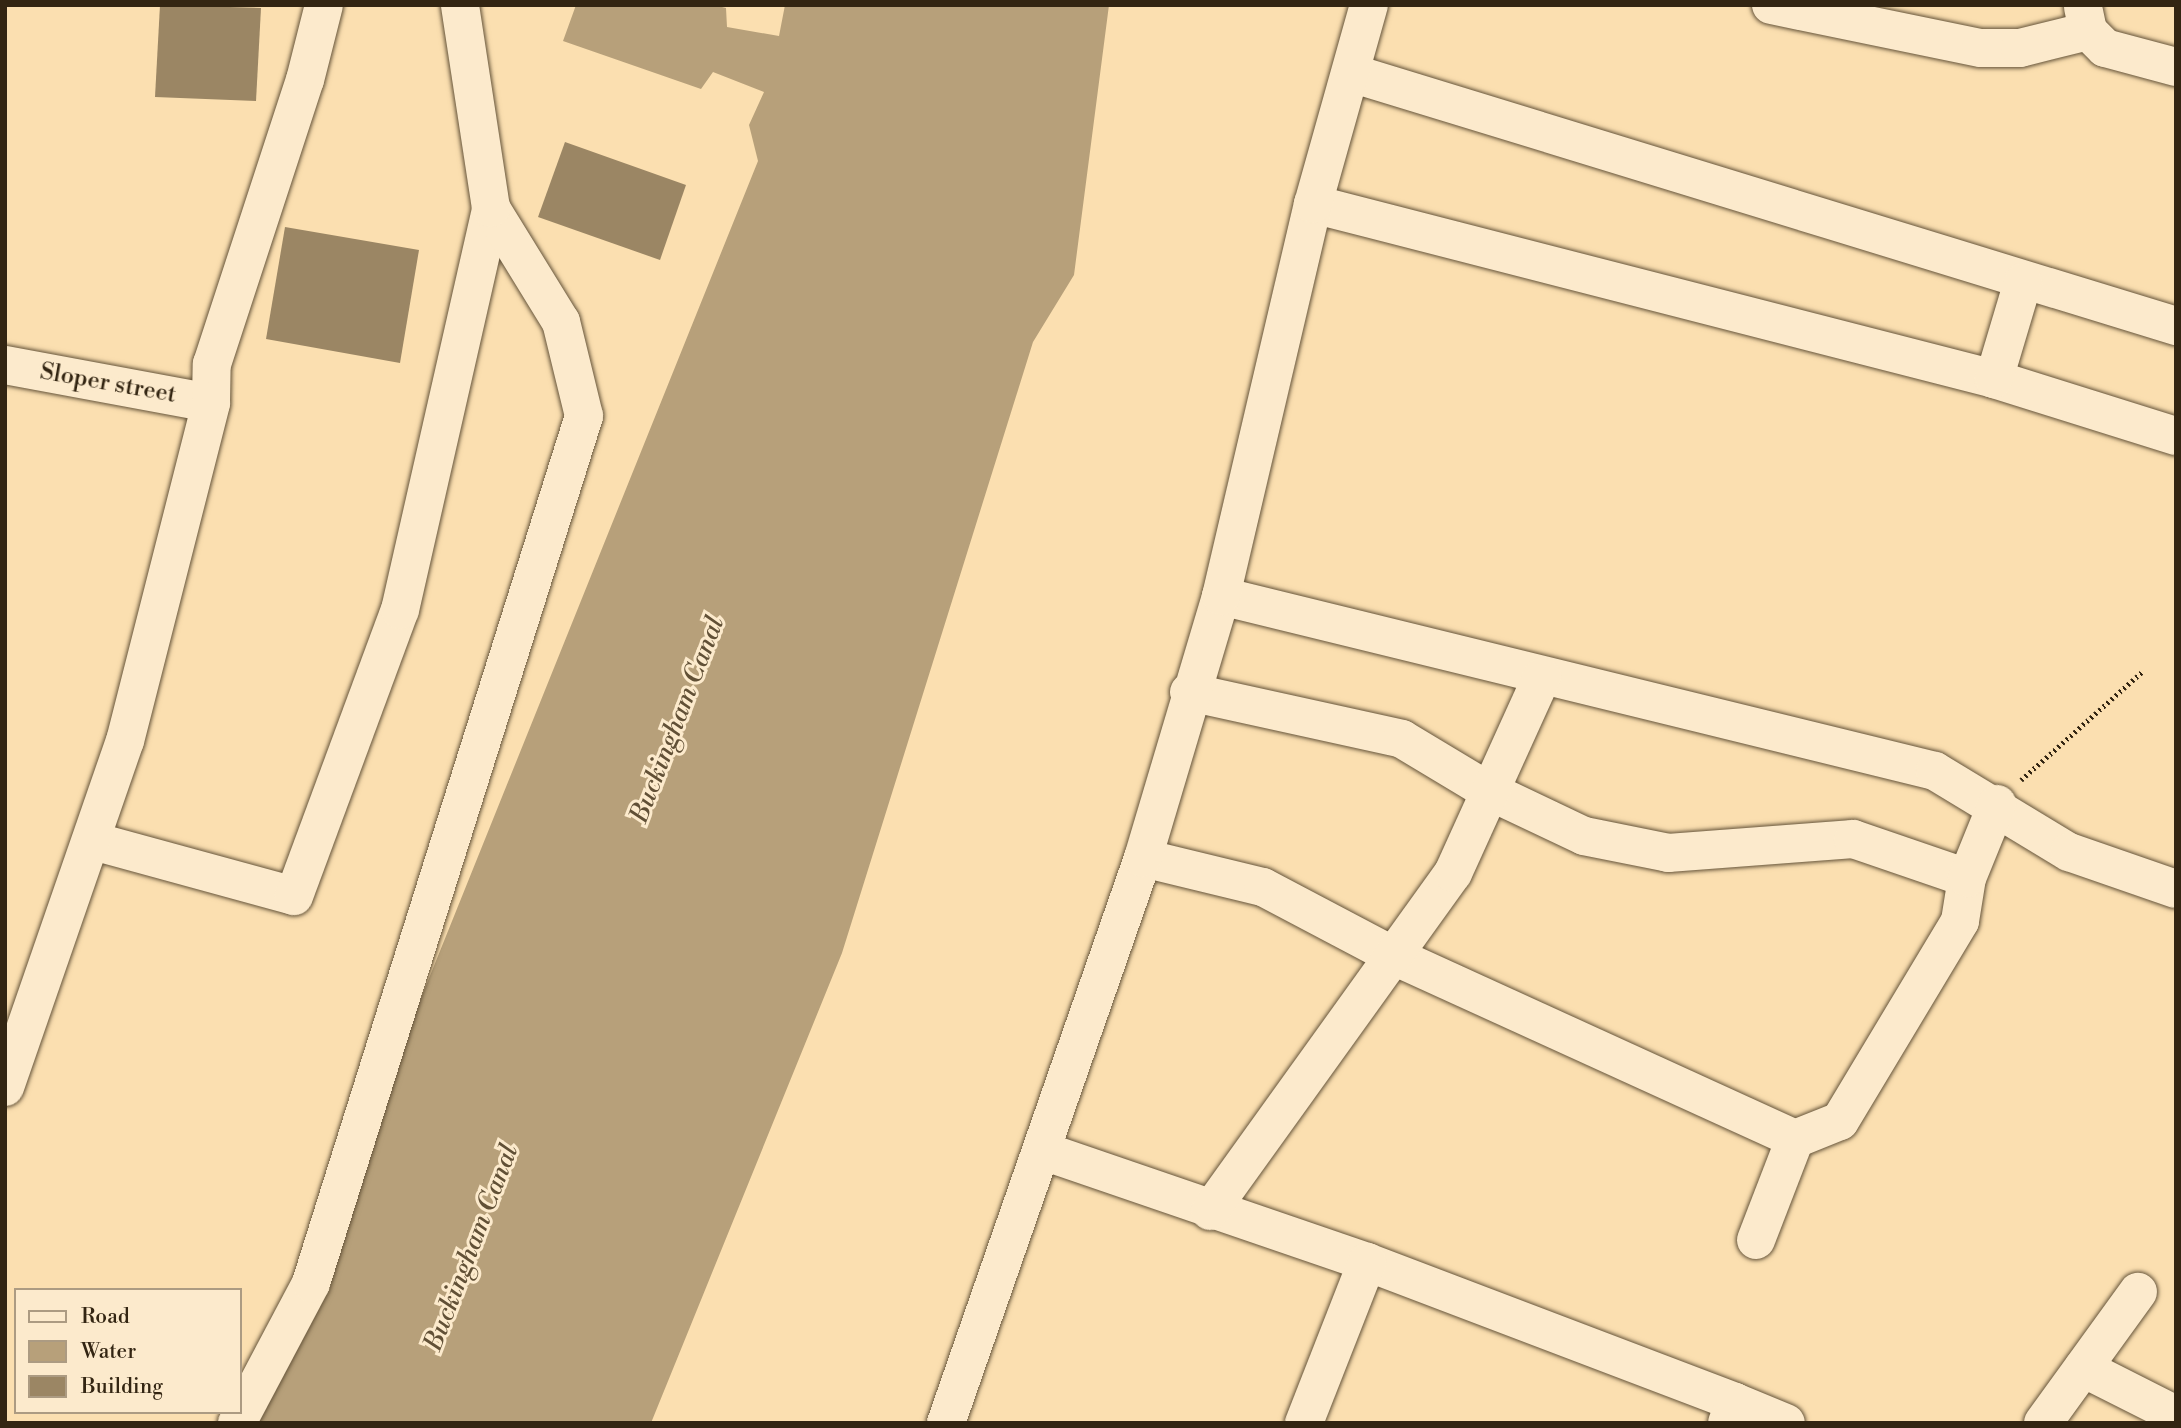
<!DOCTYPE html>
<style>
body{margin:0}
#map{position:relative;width:2181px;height:1428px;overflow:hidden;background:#fbdfb0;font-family:"Libre Bodoni",serif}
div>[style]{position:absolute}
.water>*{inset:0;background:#b7a07a}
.building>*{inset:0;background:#9b8664}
.path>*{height:4.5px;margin-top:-2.25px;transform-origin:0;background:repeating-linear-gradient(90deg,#332512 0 2px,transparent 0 5.5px)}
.roads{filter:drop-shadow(0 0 2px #65543a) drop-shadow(0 0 2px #65543a)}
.street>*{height:38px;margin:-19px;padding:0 19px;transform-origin:19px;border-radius:19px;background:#fceacc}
.secondary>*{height:38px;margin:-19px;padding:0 19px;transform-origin:19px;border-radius:19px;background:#fceacc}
span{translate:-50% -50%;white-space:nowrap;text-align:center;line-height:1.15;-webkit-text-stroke:6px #fceacc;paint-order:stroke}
.street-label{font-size:24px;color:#332512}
.water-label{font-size:26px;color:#615036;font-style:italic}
.frame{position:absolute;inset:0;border:7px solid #332512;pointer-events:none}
.legend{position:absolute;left:14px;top:1288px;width:228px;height:126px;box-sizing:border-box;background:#fceacc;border:2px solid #ac9b82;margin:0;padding:9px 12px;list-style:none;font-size:21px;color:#332512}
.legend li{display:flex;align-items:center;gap:14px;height:35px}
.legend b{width:35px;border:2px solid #ac9b82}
</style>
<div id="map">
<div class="water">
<div style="clip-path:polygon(576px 5px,714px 5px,726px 8px,727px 27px,779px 36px,785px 5px,1109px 5px,1074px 275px,1033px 342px,842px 953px,651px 1423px,250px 1423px,758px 161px,749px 125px,764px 92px,713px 72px,701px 89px,563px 41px)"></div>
</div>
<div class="building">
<div style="clip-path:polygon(160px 5px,261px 8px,256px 101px,155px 97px)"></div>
<div style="clip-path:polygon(565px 142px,686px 185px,660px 260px,538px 217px)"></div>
<div style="clip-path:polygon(285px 227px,419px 250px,400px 363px,266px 339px)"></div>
</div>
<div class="path">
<div style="left:2021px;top:780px;width:164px;rotate:-41.8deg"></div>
</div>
<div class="roads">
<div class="street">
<div style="left:1771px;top:5px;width:214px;rotate:11.6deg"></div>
<div style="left:1981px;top:48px;width:39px"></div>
<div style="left:2020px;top:48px;width:70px;rotate:-14deg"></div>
<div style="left:2083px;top:7px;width:25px;rotate:78deg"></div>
<div style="left:2088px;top:31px;width:24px;rotate:45deg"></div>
<div style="left:2105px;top:48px;width:73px;rotate:15deg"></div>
<div style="left:1351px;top:73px;width:863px;rotate:17.05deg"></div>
<div style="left:1313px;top:204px;width:703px;rotate:14.41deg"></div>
<div style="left:1994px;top:379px;width:191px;rotate:17.4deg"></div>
<div style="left:5px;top:365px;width:209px;rotate:10.5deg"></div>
<div style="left:1994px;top:379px;width:101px;rotate:-73.4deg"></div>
<div style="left:1221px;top:596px;width:735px;rotate:13.77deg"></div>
<div style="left:1935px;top:771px;width:157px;rotate:31.2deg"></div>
<div style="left:2069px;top:852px;width:113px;rotate:19.1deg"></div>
<div style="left:1189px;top:692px;width:218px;rotate:12.4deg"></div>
<div style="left:1402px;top:739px;width:99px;rotate:31deg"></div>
<div style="left:1487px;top:790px;width:107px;rotate:25.4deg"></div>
<div style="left:1584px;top:836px;width:86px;rotate:11.4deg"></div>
<div style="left:1668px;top:853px;width:186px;rotate:-4.3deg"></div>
<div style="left:1853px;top:839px;width:120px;rotate:18.9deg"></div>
<div style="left:93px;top:841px;width:208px;rotate:15.3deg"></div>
<div style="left:294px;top:896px;width:305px;rotate:-69.7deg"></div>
<div style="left:400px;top:610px;width:412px;rotate:-77.2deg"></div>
<div style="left:1143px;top:858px;width:123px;rotate:13.6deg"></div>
<div style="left:1263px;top:887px;width:150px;rotate:27.8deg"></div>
<div style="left:1396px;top:957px;width:439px;rotate:24.5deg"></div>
<div style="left:5px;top:1087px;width:366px;rotate:-70.9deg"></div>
<div style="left:125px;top:741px;width:349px;rotate:-75.7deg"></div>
<div style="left:211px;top:403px;width:39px;rotate:-89deg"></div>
<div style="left:212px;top:364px;width:299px;rotate:-71.9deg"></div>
<div style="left:305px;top:80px;width:77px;rotate:-75.8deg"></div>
<div style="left:1043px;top:1151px;width:342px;rotate:18.9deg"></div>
<div style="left:1367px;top:1262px;width:394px;rotate:20.8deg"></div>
<div style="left:1735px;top:1402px;width:22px;rotate:111deg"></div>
<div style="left:1210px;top:1211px;width:416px;rotate:-54.3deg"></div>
<div style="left:1453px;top:873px;width:215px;rotate:-65.6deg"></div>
<div style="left:1756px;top:1240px;width:108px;rotate:-68.9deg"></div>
<div style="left:1795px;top:1139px;width:48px;rotate:-21.8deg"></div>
<div style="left:1840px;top:1121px;width:233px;rotate:-59deg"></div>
<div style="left:1960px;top:921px;width:44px;rotate:-80.8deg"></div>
<div style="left:1967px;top:878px;width:80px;rotate:-67.9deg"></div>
<div style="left:2083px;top:1368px;width:104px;rotate:26.8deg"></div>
<div style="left:1735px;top:1402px;width:55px;rotate:22.4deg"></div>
<div style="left:237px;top:1423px;width:158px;rotate:-62.1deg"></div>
<div style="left:311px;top:1283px;width:909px;rotate:-72.52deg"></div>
<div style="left:584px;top:416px;width:97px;rotate:-103.7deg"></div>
<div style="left:561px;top:322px;width:134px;rotate:-121.6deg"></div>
<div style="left:491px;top:208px;width:205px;rotate:-98.7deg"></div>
<div style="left:1304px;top:1423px;width:173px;rotate:-68.6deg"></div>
<div style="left:2043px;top:1423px;width:162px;rotate:-54.1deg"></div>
</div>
<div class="secondary">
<div style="left:946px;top:1423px;width:598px;rotate:-70.78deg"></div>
<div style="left:1143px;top:858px;width:273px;rotate:-73.4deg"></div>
<div style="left:1221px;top:596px;width:403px;rotate:-76.8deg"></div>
<div style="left:1313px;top:204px;width:207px;rotate:-74.3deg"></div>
</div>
</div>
<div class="street-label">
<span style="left:108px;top:384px;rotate:10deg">Sloper street</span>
</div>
<div class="water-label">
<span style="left:678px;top:720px;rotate:-69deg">Buckingham Canal</span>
<span style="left:472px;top:1248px;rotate:-69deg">Buckingham Canal</span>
</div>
<div class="frame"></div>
<ul class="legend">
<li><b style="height:9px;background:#fceacc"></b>Road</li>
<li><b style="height:19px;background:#b7a07a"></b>Water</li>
<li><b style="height:19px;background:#9b8664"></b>Building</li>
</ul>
</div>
